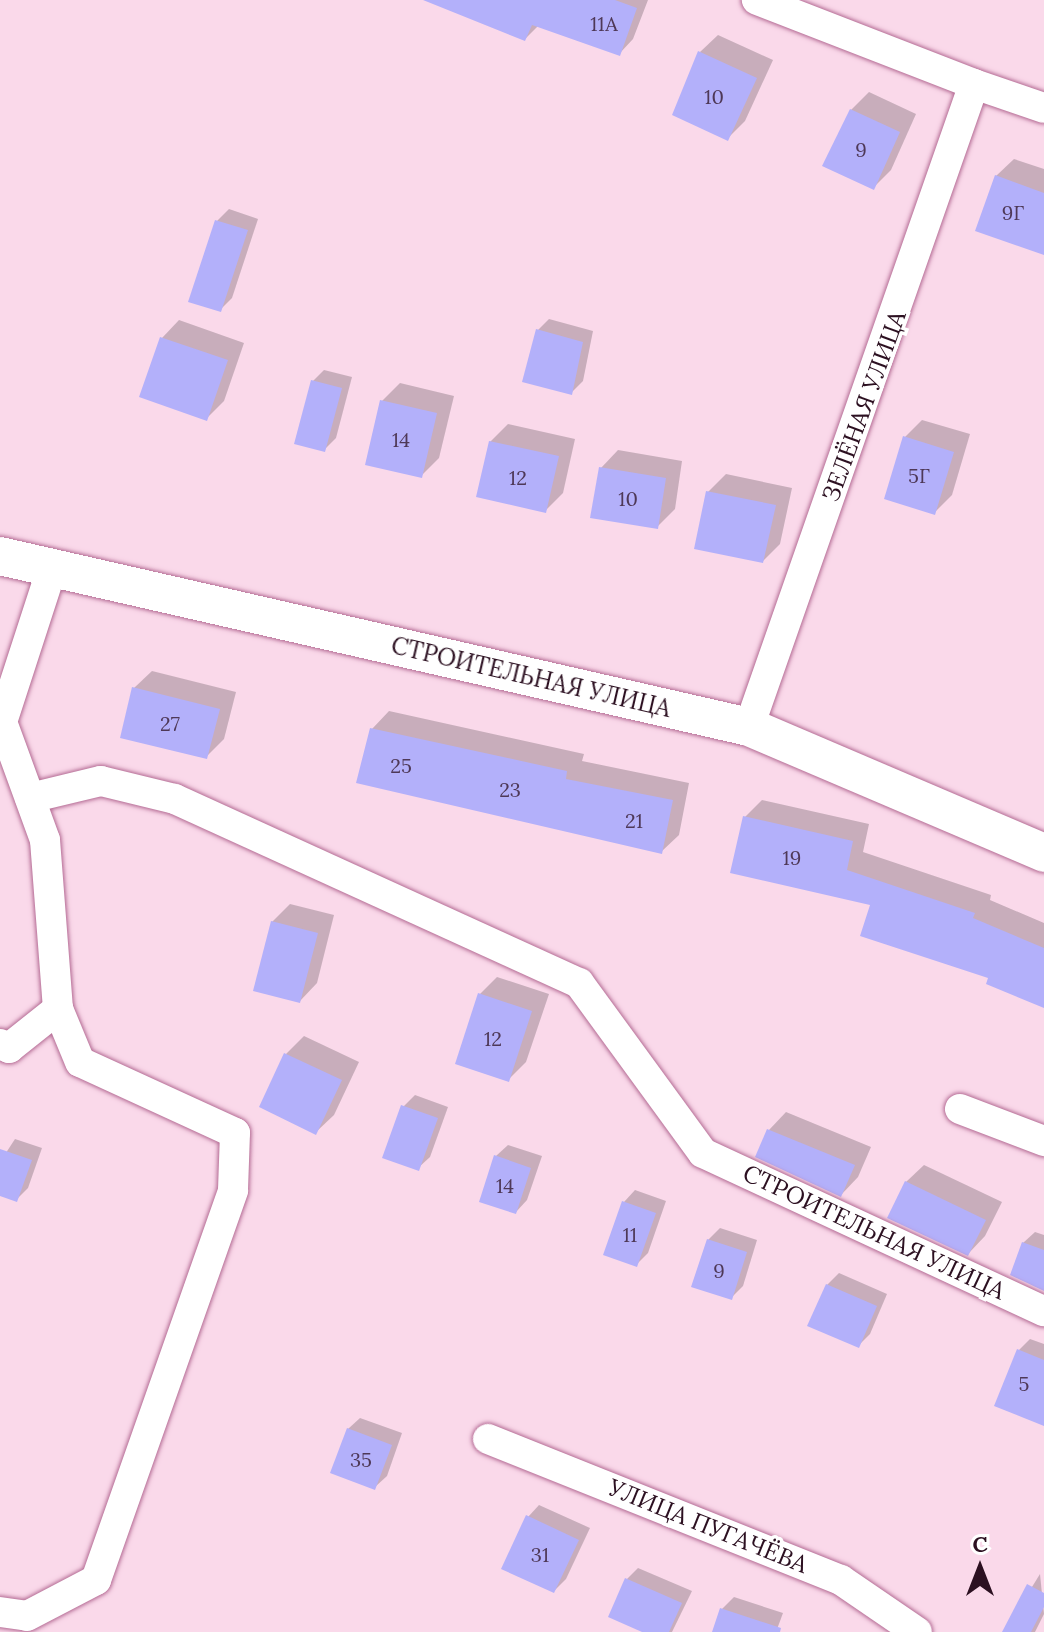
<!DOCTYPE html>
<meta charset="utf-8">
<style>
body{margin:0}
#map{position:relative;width:1044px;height:1632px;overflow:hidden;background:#fad9ea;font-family:Lora,serif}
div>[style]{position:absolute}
.shadow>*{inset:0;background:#0003}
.building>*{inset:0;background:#b3b0fa}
.roads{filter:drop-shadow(0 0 2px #b46b94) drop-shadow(0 0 2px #b46b94)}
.minor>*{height:30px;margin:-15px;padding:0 15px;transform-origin:15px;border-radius:15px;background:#fff}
.tertiary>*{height:38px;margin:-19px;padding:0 19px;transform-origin:19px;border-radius:19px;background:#fff}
span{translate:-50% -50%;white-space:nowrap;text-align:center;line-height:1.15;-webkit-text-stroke:7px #fff;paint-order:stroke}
.number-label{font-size:20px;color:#4e3857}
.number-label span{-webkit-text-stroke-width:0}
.street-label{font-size:24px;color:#2c1021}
.north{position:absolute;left:940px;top:1528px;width:80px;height:80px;-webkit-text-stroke:6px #fff;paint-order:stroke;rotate:0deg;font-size:22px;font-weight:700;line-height:32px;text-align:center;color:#2c1021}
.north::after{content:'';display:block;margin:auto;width:28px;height:36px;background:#2c1021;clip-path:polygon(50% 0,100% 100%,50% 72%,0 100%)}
</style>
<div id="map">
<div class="shadow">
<div style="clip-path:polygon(462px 0,648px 0,633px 39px,620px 53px,539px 25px,525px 39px)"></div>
<div style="clip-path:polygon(718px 35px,773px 60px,745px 121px,727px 139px,700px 52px)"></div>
<div style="clip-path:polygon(869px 92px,916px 114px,891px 170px,873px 188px,851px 110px)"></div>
<div style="clip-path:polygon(1014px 159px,1044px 169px,1044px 252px,996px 176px)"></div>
<div style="clip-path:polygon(229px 209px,258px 219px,232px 298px,220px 310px,217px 221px)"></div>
<div style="clip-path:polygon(549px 319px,593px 331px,583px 381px,571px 393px,538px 330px)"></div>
<div style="clip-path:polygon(179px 320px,244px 343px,224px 401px,206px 419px,162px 338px)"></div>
<div style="clip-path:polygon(324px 370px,352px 377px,336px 438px,324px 450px,313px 381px)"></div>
<div style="clip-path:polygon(400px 383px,454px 396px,439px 458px,421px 476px,382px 401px)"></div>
<div style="clip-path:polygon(922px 420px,970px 434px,952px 495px,935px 512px,905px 437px)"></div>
<div style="clip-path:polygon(508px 424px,575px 439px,563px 493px,546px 510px,490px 442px)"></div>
<div style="clip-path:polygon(618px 450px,682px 461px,675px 509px,657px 527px,601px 468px)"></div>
<div style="clip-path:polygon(726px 474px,792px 488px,780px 544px,763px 561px,708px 492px)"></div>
<div style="clip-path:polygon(152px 671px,236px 692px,224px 739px,206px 757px,134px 688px)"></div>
<div style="clip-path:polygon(389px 711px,584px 754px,582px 761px,689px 783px,679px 835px,661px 852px,372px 729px)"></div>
<div style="clip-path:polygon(762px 800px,869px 824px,863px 852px,991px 895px,990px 900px,1044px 923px,1044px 1006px,873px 904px,745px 817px)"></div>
<div style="clip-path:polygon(290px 904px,334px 915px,317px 983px,300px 1001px,272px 922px)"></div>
<div style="clip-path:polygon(497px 977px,549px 994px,526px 1062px,508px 1080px,480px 994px)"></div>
<div style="clip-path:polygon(304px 1036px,359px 1062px,334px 1115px,316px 1132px,286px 1054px)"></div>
<div style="clip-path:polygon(415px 1095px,448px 1107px,430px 1157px,418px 1168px,403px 1107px)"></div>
<div style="clip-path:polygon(786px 1112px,871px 1147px,858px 1177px,841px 1195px,758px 1156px,769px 1130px)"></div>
<div style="clip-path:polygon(15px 1139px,42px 1148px,28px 1188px,16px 1200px,0 1194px,0 1162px)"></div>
<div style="clip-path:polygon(508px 1145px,542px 1156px,527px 1200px,516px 1212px,496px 1156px)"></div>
<div style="clip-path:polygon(924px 1165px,1002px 1202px,985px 1236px,968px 1254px,906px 1182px)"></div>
<div style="clip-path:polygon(635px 1190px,666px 1201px,648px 1253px,637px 1264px,624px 1202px)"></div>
<div style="clip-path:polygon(720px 1228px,757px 1240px,743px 1286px,731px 1298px,708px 1240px)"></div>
<div style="clip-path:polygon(1035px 1232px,1044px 1235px,1044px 1288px,1023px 1243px)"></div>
<div style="clip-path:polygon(839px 1273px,887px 1294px,870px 1334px,858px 1346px,827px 1285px)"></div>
<div style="clip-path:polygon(1030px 1339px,1044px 1344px,1044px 1418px,1019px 1350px)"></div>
<div style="clip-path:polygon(360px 1418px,402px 1433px,387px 1476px,375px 1487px,348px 1429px)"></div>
<div style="clip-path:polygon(539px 1505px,590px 1528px,566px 1579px,554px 1591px,528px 1517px)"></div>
<div style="clip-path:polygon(638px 1568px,692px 1591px,672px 1632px,647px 1632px,627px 1579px)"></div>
<div style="clip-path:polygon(1040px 1574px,1044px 1614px,1035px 1632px,1004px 1632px)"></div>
<div style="clip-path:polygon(734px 1597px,783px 1613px,776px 1632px,715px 1632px,722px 1609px)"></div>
</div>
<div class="building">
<div style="clip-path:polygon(423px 0,615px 0,637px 8px,620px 56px,532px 25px,525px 41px)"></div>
<div style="clip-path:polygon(698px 51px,757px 78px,728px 141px,672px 115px)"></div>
<div style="clip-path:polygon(850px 109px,900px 132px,874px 190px,822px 166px)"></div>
<div style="clip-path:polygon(995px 175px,1044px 193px,1044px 255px,975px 231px)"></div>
<div style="clip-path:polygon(215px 220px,248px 230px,221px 312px,188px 302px)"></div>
<div style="clip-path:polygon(536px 329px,583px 342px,572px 395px,522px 382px)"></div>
<div style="clip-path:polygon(160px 337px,228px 360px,207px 421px,139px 397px)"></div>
<div style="clip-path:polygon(311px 380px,342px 388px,325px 452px,294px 444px)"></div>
<div style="clip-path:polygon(380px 400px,437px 413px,422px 478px,365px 465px)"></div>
<div style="clip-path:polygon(903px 436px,954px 452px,935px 515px,884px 499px)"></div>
<div style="clip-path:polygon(489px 441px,559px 456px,546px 513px,476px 497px)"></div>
<div style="clip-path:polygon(599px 467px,666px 478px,658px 529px,590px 518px)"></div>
<div style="clip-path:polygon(706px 491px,776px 505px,763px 563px,694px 549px)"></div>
<div style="clip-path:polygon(132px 687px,220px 709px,207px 759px,120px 738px)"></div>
<div style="clip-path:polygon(370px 728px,567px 771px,566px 779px,673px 800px,662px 854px,356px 783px)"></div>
<div style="clip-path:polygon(743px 816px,853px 841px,847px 870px,975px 913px,973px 918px,1044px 948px,1044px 1008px,986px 984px,988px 978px,860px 936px,870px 905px,730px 873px)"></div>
<div style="clip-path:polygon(271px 921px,318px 933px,300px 1003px,253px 991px)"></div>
<div style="clip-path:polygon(478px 993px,532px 1011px,509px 1082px,455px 1064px)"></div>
<div style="clip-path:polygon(284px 1053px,342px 1080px,316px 1135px,259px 1107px)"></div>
<div style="clip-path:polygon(401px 1105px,438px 1118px,419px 1171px,382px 1158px)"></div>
<div style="clip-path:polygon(767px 1129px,855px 1165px,841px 1197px,755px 1157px)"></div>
<div style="clip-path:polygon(0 1149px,32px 1160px,17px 1202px,0 1196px)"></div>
<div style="clip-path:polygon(494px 1155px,531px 1168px,516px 1214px,479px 1202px)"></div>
<div style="clip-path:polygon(905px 1181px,986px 1220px,968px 1256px,887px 1218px)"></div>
<div style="clip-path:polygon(622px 1201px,656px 1213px,637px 1267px,603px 1255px)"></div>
<div style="clip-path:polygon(707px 1239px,747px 1252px,732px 1300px,691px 1287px)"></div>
<div style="clip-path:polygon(1022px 1242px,1044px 1250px,1044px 1291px,1010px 1275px)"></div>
<div style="clip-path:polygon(826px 1284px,877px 1306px,859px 1348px,807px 1326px)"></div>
<div style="clip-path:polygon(1017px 1349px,1044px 1360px,1044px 1426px,994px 1406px)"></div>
<div style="clip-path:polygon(347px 1428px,392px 1445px,375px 1490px,330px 1473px)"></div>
<div style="clip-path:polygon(526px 1515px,579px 1540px,554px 1593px,501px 1569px)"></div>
<div style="clip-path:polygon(625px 1578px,682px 1603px,669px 1632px,642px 1632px,608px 1617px)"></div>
<div style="clip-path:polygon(1027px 1584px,1044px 1593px,1044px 1607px,1031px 1632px,1002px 1632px)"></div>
<div style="clip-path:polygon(720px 1608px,781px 1628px,780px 1632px,712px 1632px)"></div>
</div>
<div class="roads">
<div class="minor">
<div style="left:974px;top:84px;width:74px;rotate:18.9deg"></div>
<div style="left:749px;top:727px;width:681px;rotate:-70.71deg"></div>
<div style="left:974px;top:84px;width:233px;rotate:-158.8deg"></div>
<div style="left:30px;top:798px;width:73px;rotate:-13.5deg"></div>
<div style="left:101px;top:781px;width:76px;rotate:13.7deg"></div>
<div style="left:175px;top:799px;width:444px;rotate:24.5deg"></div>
<div style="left:579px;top:983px;width:210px;rotate:53.9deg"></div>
<div style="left:703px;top:1153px;width:376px;rotate:24.9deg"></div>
<div style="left:0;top:1044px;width:10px;rotate:24deg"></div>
<div style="left:9px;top:1048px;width:63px;rotate:-38.5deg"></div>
<div style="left:960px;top:1109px;width:90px;rotate:20.9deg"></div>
<div style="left:488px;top:1439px;width:380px;rotate:21.8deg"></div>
<div style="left:841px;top:1580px;width:92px;rotate:34.4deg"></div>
<div style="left:0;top:1612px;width:27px;rotate:8deg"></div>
<div style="left:27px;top:1616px;width:78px;rotate:-27.6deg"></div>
<div style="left:96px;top:1580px;width:413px;rotate:-70.6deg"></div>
<div style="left:233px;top:1190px;width:57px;rotate:-88deg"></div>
<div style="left:235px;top:1133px;width:170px;rotate:-155.4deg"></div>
<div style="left:80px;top:1062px;width:57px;rotate:-112.5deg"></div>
<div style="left:58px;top:1009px;width:169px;rotate:-94.4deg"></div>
<div style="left:45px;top:840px;width:126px;rotate:-110deg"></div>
<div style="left:2px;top:722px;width:162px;rotate:-72deg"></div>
</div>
<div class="tertiary">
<div style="left:0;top:556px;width:768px;rotate:12.86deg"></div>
<div style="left:749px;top:727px;width:321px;rotate:23.1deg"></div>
</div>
</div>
<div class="number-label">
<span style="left:604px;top:23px">11А</span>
<span style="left:714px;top:96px">10</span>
<span style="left:861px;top:149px">9</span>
<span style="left:1013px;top:212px">9Г</span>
<span style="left:401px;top:439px">14</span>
<span style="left:919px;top:475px">5Г</span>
<span style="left:518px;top:477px">12</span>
<span style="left:628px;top:498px">10</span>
<span style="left:170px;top:723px">27</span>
<span style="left:401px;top:765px">25</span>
<span style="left:510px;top:789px">23</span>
<span style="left:634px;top:820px">21</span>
<span style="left:792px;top:857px">19</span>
<span style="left:493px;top:1038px">12</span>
<span style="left:505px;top:1185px">14</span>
<span style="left:630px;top:1234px">11</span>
<span style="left:719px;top:1270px">9</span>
<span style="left:1024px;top:1383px">5</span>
<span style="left:361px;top:1459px">35</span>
<span style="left:540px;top:1554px">31</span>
</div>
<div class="street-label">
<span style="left:864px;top:406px;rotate:-70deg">ЗЕЛЁНАЯ УЛИЦА</span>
<span style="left:531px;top:677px;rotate:13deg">СТРОИТЕЛЬНАЯ УЛИЦА</span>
<span style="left:874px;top:1232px;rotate:25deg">СТРОИТЕЛЬНАЯ УЛИЦА</span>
<span style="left:708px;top:1526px;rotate:22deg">УЛИЦА ПУГАЧЁВА</span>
</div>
<div class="north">С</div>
</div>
